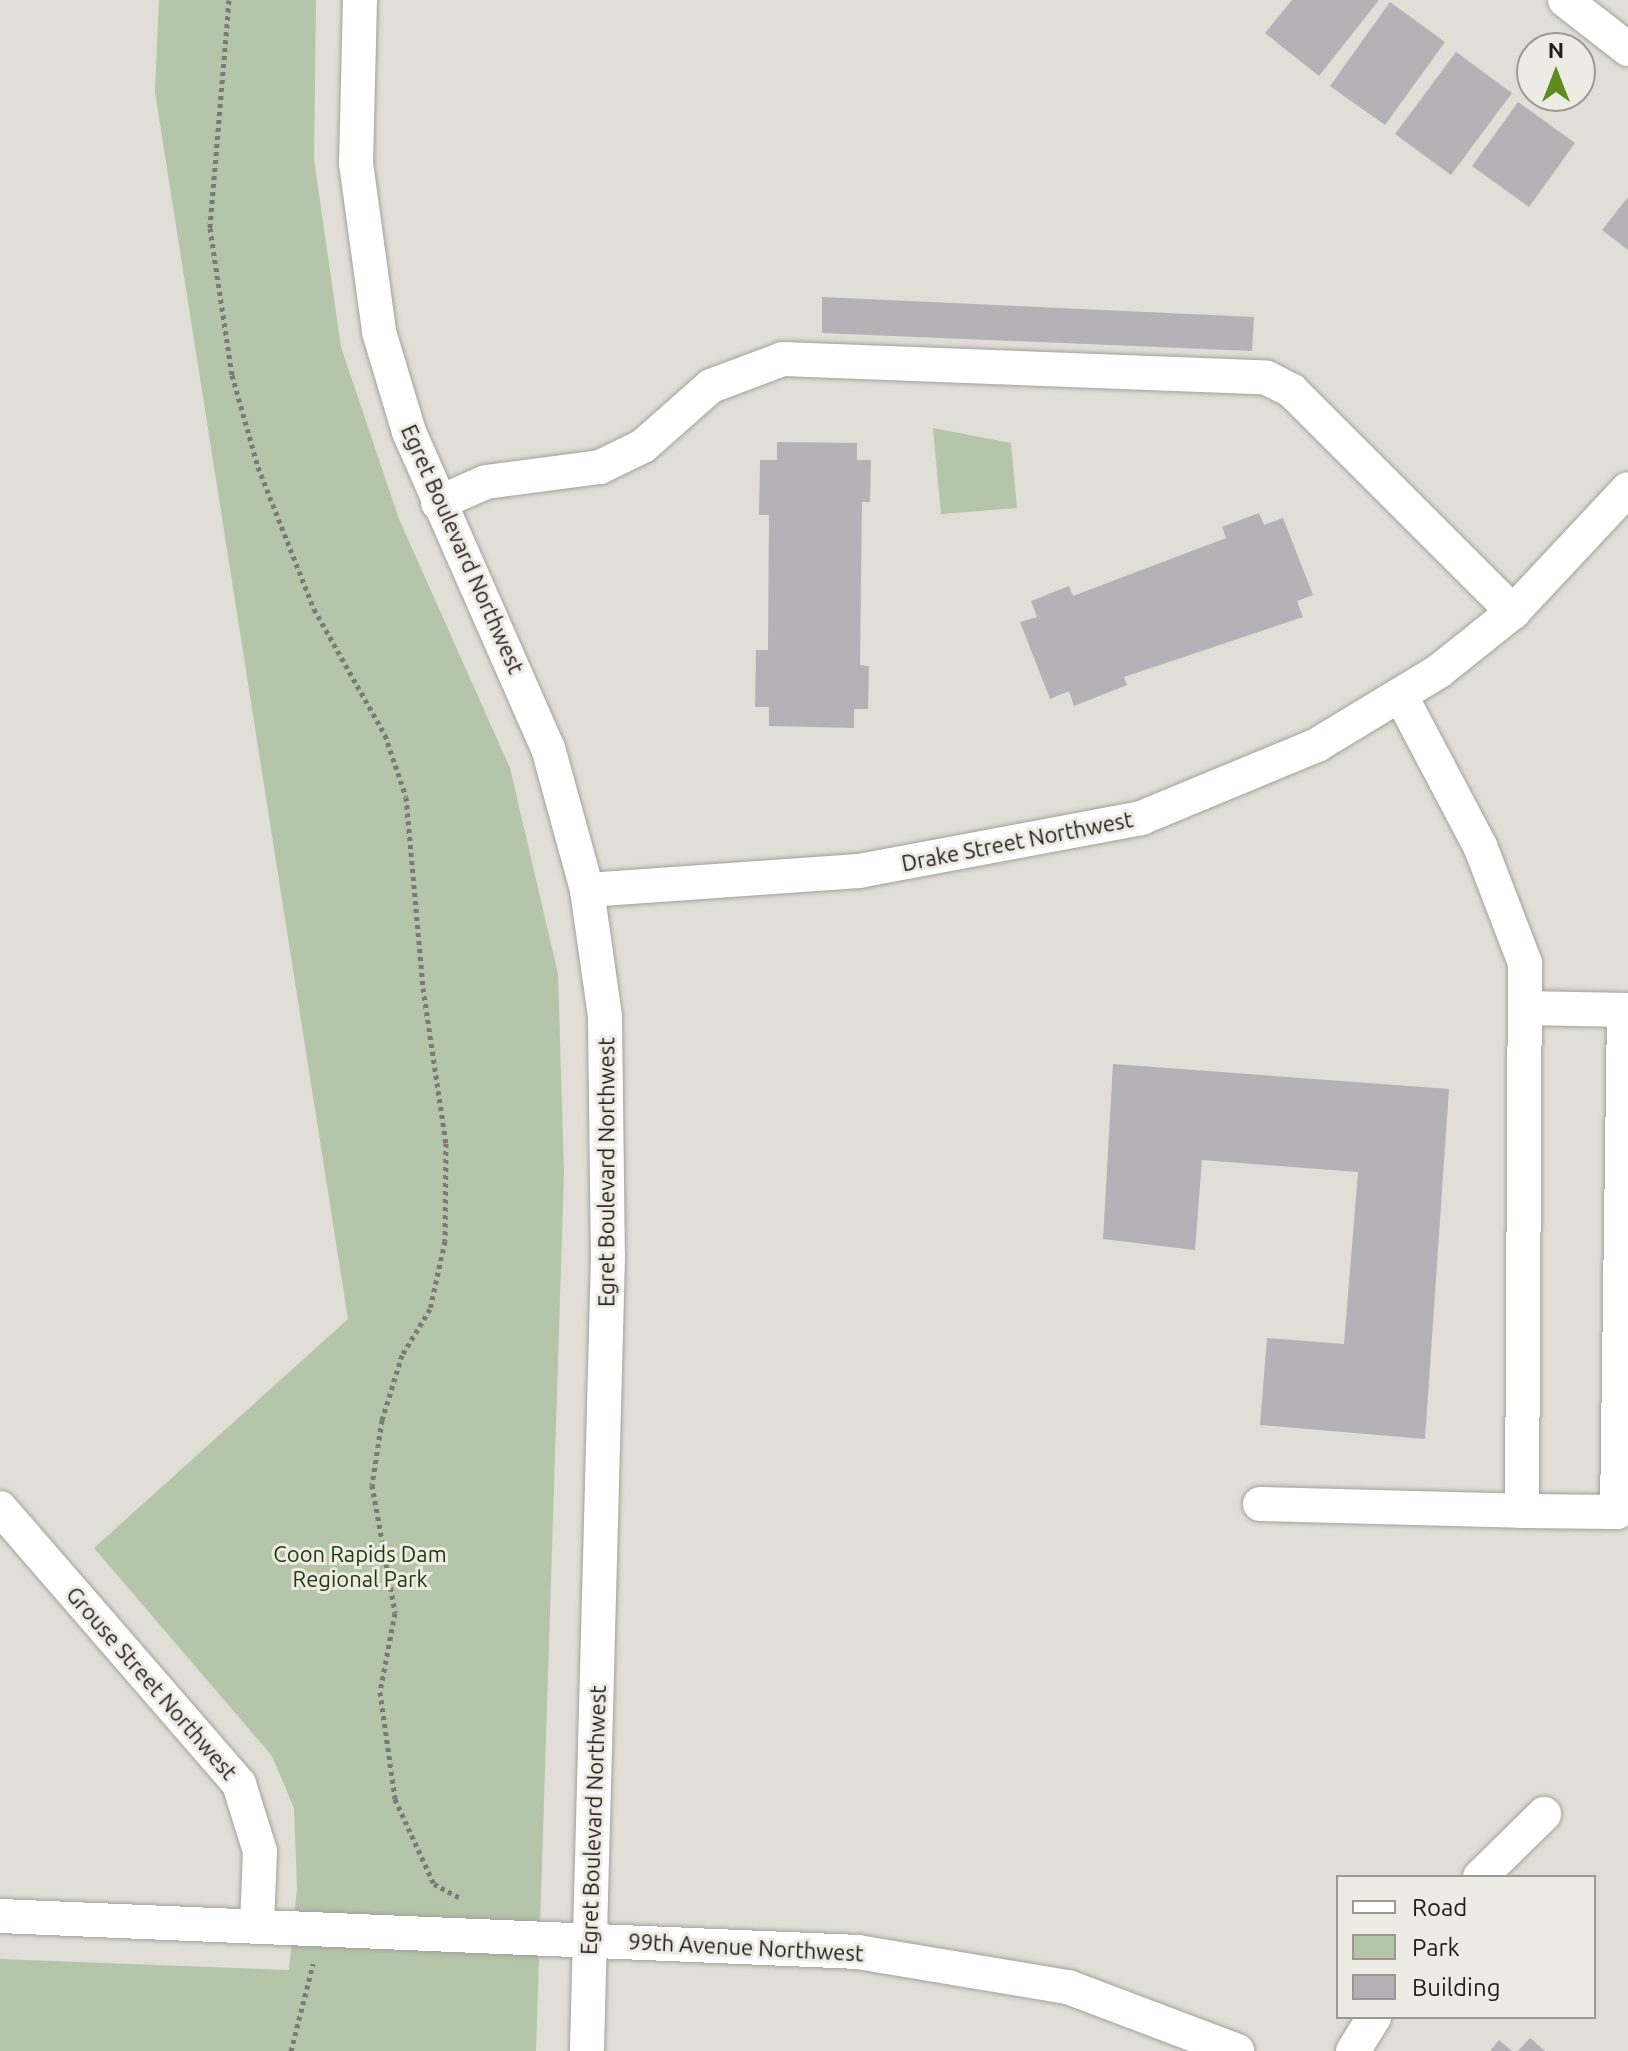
<!DOCTYPE html>
<style>
body{margin:0}
#map{position:relative;width:1628px;height:2051px;overflow:hidden;background:#e1ded8;font-family:Ubuntu,sans-serif}
div>[style]{position:absolute}
.green>*{inset:0;background:#b4c5a9}
.building>*{inset:0;background:#b4b1b7}
.path>*{height:5px;margin-top:-2.5px;transform-origin:0;background:repeating-linear-gradient(90deg,#7c7a76 0 4px,transparent 0 8px)}
.roads{filter:drop-shadow(0 0 2px #a3a19b) drop-shadow(0 0 2px #a3a19b)}
.minor>*{height:34px;margin:-17px;padding:0 17px;transform-origin:17px;border-radius:17px;background:#fff}
span{translate:-50% -50%;white-space:nowrap;text-align:center;line-height:1.15;-webkit-text-stroke:6px #eeebe5;paint-order:stroke}
.street-label{font-size:22px;color:#201f1d}
.park-label{font-size:22px;color:#1f3908}
.legend{position:absolute;left:1336px;top:1875px;width:260px;height:144px;box-sizing:border-box;background:#eeebe5;border:2px solid #9c9995;margin:0;padding:10px 14px;list-style:none;font-size:24px;color:#201f1d}
.legend li{display:flex;align-items:center;gap:16px;height:40px}
.legend b{width:40px;border:2px solid #9c9995}
.north{position:absolute;left:1516px;top:32px;width:80px;height:80px;box-sizing:border-box;background:#eeebe5;border:2px solid #9c9995;border-radius:50%;rotate:0deg;font-size:22px;font-weight:700;line-height:32px;text-align:center;color:#201f1d}
.north::after{content:'';display:block;margin:auto;width:28px;height:36px;background:#5c8b1e;clip-path:polygon(50% 0,100% 100%,50% 72%,0 100%)}
</style>
<div id="map">
<div class="green">
<div style="clip-path:polygon(159px 0,316px 0,314px 159px,341px 347px,399px 519px,510px 768px,558px 974px,564px 1173px,536px 2051px,0 2051px,0 1959px,289px 1970px,297px 1888px,294px 1808px,272px 1756px,94px 1548px,348px 1319px,155px 92px)"></div>
<div style="clip-path:polygon(933px 428px,1011px 443px,1017px 508px,941px 514px)"></div>
</div>
<div class="building">
<div style="clip-path:polygon(1292px 0,1379px 0,1319px 76px,1265px 33px)"></div>
<div style="clip-path:polygon(1390px 2px,1445px 42px,1385px 125px,1330px 86px)"></div>
<div style="clip-path:polygon(1456px 52px,1512px 93px,1451px 175px,1395px 134px)"></div>
<div style="clip-path:polygon(1518px 102px,1575px 143px,1529px 207px,1472px 166px)"></div>
<div style="clip-path:polygon(1628px 197px,1628px 250px,1602px 230px)"></div>
<div style="clip-path:polygon(822px 297px,1254px 317px,1252px 351px,822px 333px)"></div>
<div style="clip-path:polygon(777px 442px,857px 443px,857px 460px,871px 460px,870px 502px,862px 502px,860px 665px,869px 666px,868px 709px,854px 709px,854px 728px,769px 726px,769px 707px,755px 707px,756px 650px,768px 650px,769px 515px,759px 515px,760px 460px,777px 460px)"></div>
<div style="clip-path:polygon(1259px 513px,1264px 525px,1283px 518px,1313px 595px,1297px 601px,1303px 617px,1124px 677px,1127px 685px,1074px 706px,1069px 691px,1050px 699px,1020px 622px,1037px 617px,1031px 601px,1069px 586px,1073px 596px,1226px 538px,1222px 527px)"></div>
<div style="clip-path:polygon(1113px 1064px,1449px 1089px,1425px 1439px,1260px 1425px,1267px 1338px,1344px 1344px,1358px 1172px,1202px 1160px,1195px 1250px,1103px 1239px)"></div>
<div style="clip-path:polygon(1530px 2038px,1545px 2051px,1518px 2051px)"></div>
<div style="clip-path:polygon(1499px 2040px,1512px 2051px,1490px 2051px)"></div>
</div>
<div class="path">
<div style="left:229px;top:0;width:229px;rotate:94.8deg"></div>
<div style="left:210px;top:228px;width:149px;rotate:81.5deg"></div>
<div style="left:232px;top:375px;width:96px;rotate:74.2deg"></div>
<div style="left:258px;top:467px;width:153px;rotate:68.5deg"></div>
<div style="left:314px;top:609px;width:145px;rotate:60.6deg"></div>
<div style="left:385px;top:735px;width:65px;rotate:71.3deg"></div>
<div style="left:406px;top:797px;width:192px;rotate:84.9deg"></div>
<div style="left:423px;top:988px;width:157px;rotate:81.6deg"></div>
<div style="left:446px;top:1143px;width:98px;rotate:90.6deg"></div>
<div style="left:445px;top:1241px;width:70px;rotate:102.4deg"></div>
<div style="left:430px;top:1309px;width:54px;rotate:121.3deg"></div>
<div style="left:402px;top:1355px;width:68px;rotate:107.1deg"></div>
<div style="left:382px;top:1420px;width:66px;rotate:98.7deg"></div>
<div style="left:372px;top:1485px;width:130px;rotate:79.8deg"></div>
<div style="left:395px;top:1613px;width:80px;rotate:100.8deg"></div>
<div style="left:380px;top:1692px;width:108px;rotate:82deg"></div>
<div style="left:395px;top:1799px;width:94px;rotate:65.4deg"></div>
<div style="left:434px;top:1884px;width:30px;rotate:28deg"></div>
<div style="left:291px;top:2051px;width:90px;rotate:-75.8deg"></div>
</div>
<div class="roads">
<div class="minor">
<div style="left:360px;top:0;width:163px;rotate:91.4deg"></div>
<div style="left:356px;top:163px;width:171px;rotate:82.2deg"></div>
<div style="left:379px;top:332px;width:104px;rotate:73.3deg"></div>
<div style="left:409px;top:432px;width:345px;rotate:66.3deg"></div>
<div style="left:548px;top:748px;width:147px;rotate:74.6deg"></div>
<div style="left:587px;top:890px;width:128px;rotate:81.9deg"></div>
<div style="left:605px;top:1017px;width:240px;rotate:89.3deg"></div>
<div style="left:608px;top:1257px;width:794px;rotate:91.52deg"></div>
<div style="left:1565px;top:0;width:80px;rotate:37.9deg"></div>
<div style="left:438px;top:503px;width:52px;rotate:-23.6deg"></div>
<div style="left:486px;top:482px;width:115px;rotate:-7.5deg"></div>
<div style="left:600px;top:467px;width:48px;rotate:-26deg"></div>
<div style="left:643px;top:446px;width:91px;rotate:-41.4deg"></div>
<div style="left:711px;top:386px;width:77px;rotate:-20.6deg"></div>
<div style="left:783px;top:359px;width:484px;rotate:2.2deg"></div>
<div style="left:1267px;top:378px;width:28px;rotate:27deg"></div>
<div style="left:1292px;top:391px;width:313px;rotate:45deg"></div>
<div style="left:587px;top:890px;width:273px;rotate:-4deg"></div>
<div style="left:859px;top:871px;width:287px;rotate:-10.6deg"></div>
<div style="left:1141px;top:818px;width:191px;rotate:-22.5deg"></div>
<div style="left:1317px;top:745px;width:143px;rotate:-31.2deg"></div>
<div style="left:1439px;top:671px;width:95px;rotate:-38.6deg"></div>
<div style="left:1513px;top:612px;width:168px;rotate:-46.9deg"></div>
<div style="left:1260px;top:1504px;width:262px;rotate:1.5deg"></div>
<div style="left:1522px;top:1511px;width:548px;rotate:-89.69deg"></div>
<div style="left:1525px;top:963px;width:125px;rotate:-111deg"></div>
<div style="left:1480px;top:846px;width:170px;rotate:-117.8deg"></div>
<div style="left:0;top:1508px;width:365px;rotate:49.1deg"></div>
<div style="left:239px;top:1784px;width:70px;rotate:72.6deg"></div>
<div style="left:260px;top:1851px;width:75px;rotate:92.3deg"></div>
<div style="left:1522px;top:1511px;width:95px;rotate:0.6deg"></div>
<div style="left:1617px;top:1512px;width:502px;rotate:-89.2deg"></div>
<div style="left:1624px;top:1010px;width:96px;rotate:-178.8deg"></div>
<div style="left:1480px;top:1877px;width:90px;rotate:-44.5deg"></div>
<div style="left:0;top:1916px;width:859px;rotate:2.4deg"></div>
<div style="left:858px;top:1952px;width:213px;rotate:9.5deg"></div>
<div style="left:1068px;top:1987px;width:181px;rotate:20.7deg"></div>
<div style="left:1353px;top:2051px;width:40px;rotate:-58deg"></div>
</div>
</div>
<div class="street-label">
<span style="left:463px;top:549px;rotate:66deg">Egret Boulevard Northwest</span>
<span style="left:1017px;top:841px;rotate:-11deg">Drake Street Northwest</span>
<span style="left:606px;top:1172px;rotate:-90deg">Egret Boulevard Northwest</span>
<span style="left:152px;top:1683px;rotate:49deg">Grouse Street Northwest</span>
<span style="left:593px;top:1820px;rotate:-88deg">Egret Boulevard Northwest</span>
<span style="left:746px;top:1947px;rotate:3deg">99th Avenue Northwest</span>
</div>
<div class="park-label">
<span style="left:360px;top:1566px">Coon Rapids Dam<br>Regional Park</span>
</div>
<ul class="legend">
<li><b style="height:10px;background:#fff"></b>Road</li>
<li><b style="height:22px;background:#b4c5a9"></b>Park</li>
<li><b style="height:22px;background:#b4b1b7"></b>Building</li>
</ul>
<div class="north">N</div>
</div>
